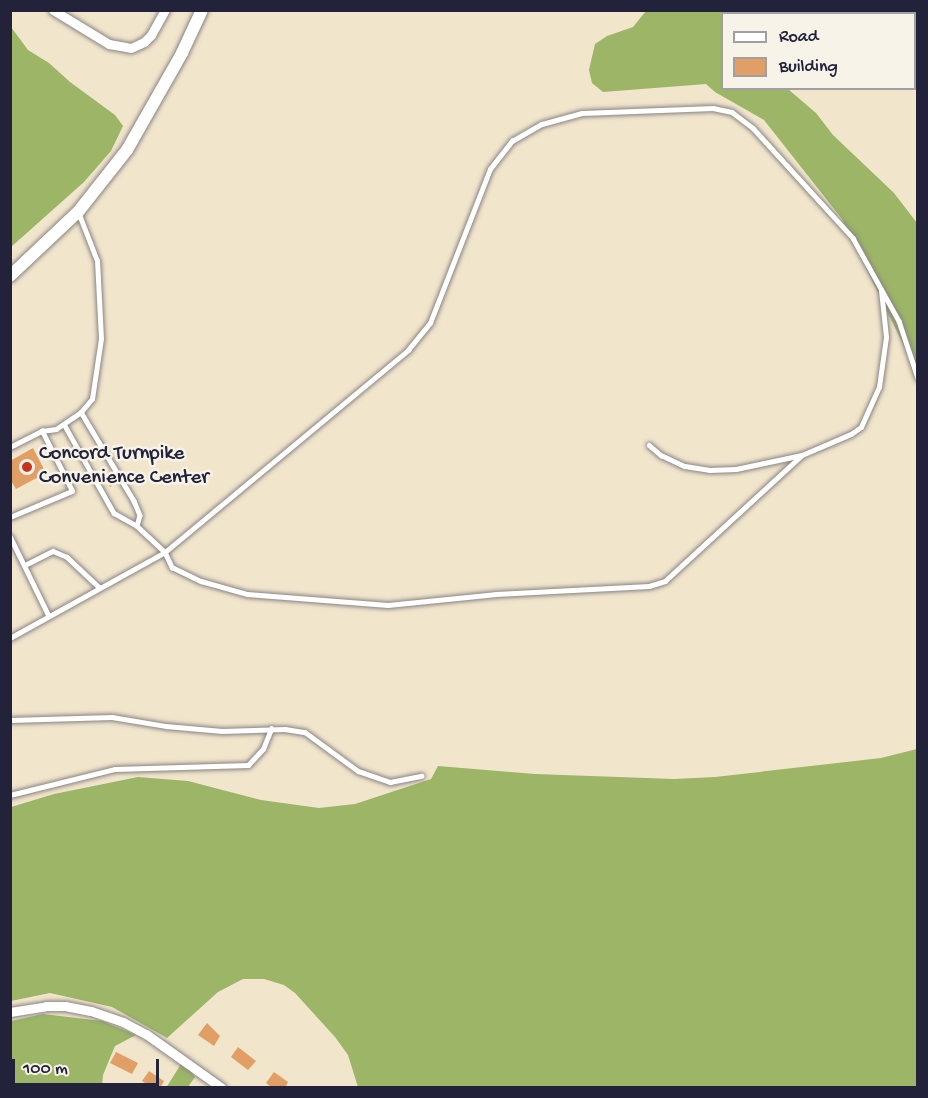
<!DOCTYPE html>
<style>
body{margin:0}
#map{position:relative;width:928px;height:1098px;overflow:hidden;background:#f1e6cc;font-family:"Gochi Hand",sans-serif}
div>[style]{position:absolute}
.forest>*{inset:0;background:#9cb566}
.building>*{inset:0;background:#e19f66}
.roads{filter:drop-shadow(0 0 2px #8a8484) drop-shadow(0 0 2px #8a8484)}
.service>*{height:4.5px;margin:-2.25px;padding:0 2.25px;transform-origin:2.25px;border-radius:2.25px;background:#fff}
.minor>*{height:9px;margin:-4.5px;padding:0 4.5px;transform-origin:4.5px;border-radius:4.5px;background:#fff}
.tertiary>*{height:12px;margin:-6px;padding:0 6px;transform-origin:6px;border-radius:6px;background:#fff}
.dots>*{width:16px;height:16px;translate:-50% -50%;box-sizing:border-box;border:3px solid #f7f3e8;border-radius:50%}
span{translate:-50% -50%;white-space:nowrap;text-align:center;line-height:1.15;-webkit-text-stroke:5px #f7f3e8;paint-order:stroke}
.poi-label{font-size:21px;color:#22223b}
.left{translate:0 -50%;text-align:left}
.frame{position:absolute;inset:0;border:12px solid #22223b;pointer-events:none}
.legend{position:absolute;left:721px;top:12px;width:195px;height:78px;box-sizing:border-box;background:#f7f3e8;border:2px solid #a29fa3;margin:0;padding:8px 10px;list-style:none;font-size:18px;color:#22223b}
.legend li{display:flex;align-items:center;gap:12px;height:30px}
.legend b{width:30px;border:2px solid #a29fa3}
.scale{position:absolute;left:12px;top:1059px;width:147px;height:27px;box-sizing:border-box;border:3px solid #22223b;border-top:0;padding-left:8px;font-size:18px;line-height:21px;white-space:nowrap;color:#22223b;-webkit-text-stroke:4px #f7f3e8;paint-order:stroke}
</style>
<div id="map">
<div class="forest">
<div style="clip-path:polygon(646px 11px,811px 11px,812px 13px,722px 14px,722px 88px,788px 89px,816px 113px,833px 135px,894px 193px,917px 223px,917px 380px,904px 346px,842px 219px,764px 120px,715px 92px,706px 84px,603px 92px,592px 83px,589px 70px,595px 44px,607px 36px,633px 27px)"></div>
<div style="clip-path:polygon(11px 27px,28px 50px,49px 63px,70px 82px,115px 115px,123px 126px,111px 151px,84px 182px,11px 247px)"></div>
<div style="clip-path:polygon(917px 749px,917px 1087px,358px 1087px,348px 1055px,335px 1037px,295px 993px,284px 985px,264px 979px,243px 979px,218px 992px,167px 1038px,112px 1007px,50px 993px,11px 1001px,11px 807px,54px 794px,138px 777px,188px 781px,261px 800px,319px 808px,355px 804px,431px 779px,438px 766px,535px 774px,674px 779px,715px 777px,881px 758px)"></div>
<div style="clip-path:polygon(43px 1014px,102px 1021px,136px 1035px,115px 1046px,103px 1075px,102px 1087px,11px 1087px,11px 1021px)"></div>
<div style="clip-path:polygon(181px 1064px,187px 1066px,195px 1077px,188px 1087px,166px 1088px)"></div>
</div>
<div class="building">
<div style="clip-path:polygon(33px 448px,46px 473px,16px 489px,10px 479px,10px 461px)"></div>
<div style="clip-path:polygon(112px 479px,115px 484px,110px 487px,107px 482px)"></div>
<div style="clip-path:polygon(207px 1023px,220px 1036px,214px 1046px,198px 1035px)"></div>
<div style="clip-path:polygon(238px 1047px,256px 1061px,248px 1070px,231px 1057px)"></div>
<div style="clip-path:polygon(116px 1052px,138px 1063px,132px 1074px,110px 1063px)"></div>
<div style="clip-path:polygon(149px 1071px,164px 1081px,160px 1088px,152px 1088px,142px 1081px)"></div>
<div style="clip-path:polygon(274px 1072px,288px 1082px,285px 1088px,272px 1088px,266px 1083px)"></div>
</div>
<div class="roads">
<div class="service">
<div style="left:81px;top:412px;width:104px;rotate:59.2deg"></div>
<div style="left:134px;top:501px;width:15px;rotate:67deg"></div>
<div style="left:140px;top:515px;width:11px;rotate:105deg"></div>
<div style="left:64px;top:424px;width:102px;rotate:60.7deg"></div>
<div style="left:114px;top:513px;width:26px;rotate:29deg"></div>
<div style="left:137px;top:526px;width:38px;rotate:43deg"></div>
<div style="left:165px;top:552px;width:17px;rotate:65deg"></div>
<div style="left:172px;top:567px;width:32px;rotate:26deg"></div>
<div style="left:201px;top:581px;width:48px;rotate:15.8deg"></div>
<div style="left:247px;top:594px;width:141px;rotate:4.5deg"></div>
<div style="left:388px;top:605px;width:109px;rotate:-5.8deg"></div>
<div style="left:496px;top:594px;width:153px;rotate:-3deg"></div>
<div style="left:649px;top:586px;width:17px;rotate:-17deg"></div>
<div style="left:665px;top:581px;width:186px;rotate:-42.6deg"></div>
<div style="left:649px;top:445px;width:16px;rotate:40deg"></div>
<div style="left:661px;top:455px;width:26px;rotate:25deg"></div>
<div style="left:685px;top:466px;width:25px;rotate:9deg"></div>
<div style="left:710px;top:470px;width:26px;rotate:-2deg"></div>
<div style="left:736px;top:469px;width:67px;rotate:-12deg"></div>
<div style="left:802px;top:455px;width:53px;rotate:-23.2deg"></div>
<div style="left:851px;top:434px;width:12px;rotate:-35deg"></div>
<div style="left:861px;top:427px;width:44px;rotate:-65.8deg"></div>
<div style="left:879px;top:387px;width:50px;rotate:-82deg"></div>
<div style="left:886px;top:337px;width:47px;rotate:-96.1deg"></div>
<div style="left:10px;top:447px;width:36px;rotate:-27deg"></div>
<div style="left:42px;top:431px;width:14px;rotate:-8deg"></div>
<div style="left:56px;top:429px;width:30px;rotate:-34deg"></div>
<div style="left:81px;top:412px;width:17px;rotate:-50deg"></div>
<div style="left:92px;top:399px;width:61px;rotate:-81.5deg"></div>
<div style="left:101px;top:339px;width:78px;rotate:-92.9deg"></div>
<div style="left:97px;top:261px;width:53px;rotate:-111.2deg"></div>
<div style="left:10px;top:517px;width:67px;rotate:-22.8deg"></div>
<div style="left:72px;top:491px;width:67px;rotate:-116.6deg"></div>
<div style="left:10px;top:536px;width:89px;rotate:64deg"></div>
<div style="left:25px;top:565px;width:31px;rotate:-27deg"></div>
<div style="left:53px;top:551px;width:15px;rotate:23deg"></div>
<div style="left:67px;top:557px;width:44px;rotate:43.2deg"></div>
<div style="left:10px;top:638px;width:177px;rotate:-29deg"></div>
<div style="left:165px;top:552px;width:316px;rotate:-39.7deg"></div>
<div style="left:408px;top:350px;width:35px;rotate:-51deg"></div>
<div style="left:430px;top:323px;width:165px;rotate:-68.7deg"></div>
<div style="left:490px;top:169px;width:36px;rotate:-52deg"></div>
<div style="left:512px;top:141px;width:34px;rotate:-30deg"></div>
<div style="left:542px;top:124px;width:41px;rotate:-15.4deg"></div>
<div style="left:582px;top:113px;width:131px;rotate:-2.2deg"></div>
<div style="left:713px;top:108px;width:19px;rotate:12deg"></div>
<div style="left:732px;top:112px;width:26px;rotate:37deg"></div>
<div style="left:753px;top:128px;width:149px;rotate:47.7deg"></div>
<div style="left:853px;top:238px;width:95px;rotate:61deg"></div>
<div style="left:899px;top:321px;width:60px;rotate:71.6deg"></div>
<div style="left:10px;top:720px;width:102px;rotate:-1.7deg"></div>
<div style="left:112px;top:717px;width:55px;rotate:9.5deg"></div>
<div style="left:166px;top:726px;width:56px;rotate:5.1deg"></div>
<div style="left:222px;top:731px;width:63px;rotate:-1.8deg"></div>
<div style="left:285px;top:729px;width:20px;rotate:9deg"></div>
<div style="left:305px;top:732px;width:66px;rotate:36.3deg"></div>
<div style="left:358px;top:771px;width:34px;rotate:19deg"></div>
<div style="left:390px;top:782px;width:32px;rotate:-11deg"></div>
<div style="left:10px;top:795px;width:108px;rotate:-13.9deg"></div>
<div style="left:115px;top:769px;width:133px;rotate:-1.7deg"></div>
<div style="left:248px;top:765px;width:22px;rotate:-47deg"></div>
<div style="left:263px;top:749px;width:22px;rotate:-68deg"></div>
</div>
<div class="minor">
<div style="left:53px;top:10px;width:66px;rotate:31.3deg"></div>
<div style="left:109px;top:44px;width:22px;rotate:10deg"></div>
<div style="left:131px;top:48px;width:14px;rotate:-25deg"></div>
<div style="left:144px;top:42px;width:10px;rotate:-45deg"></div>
<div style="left:151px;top:35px;width:29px;rotate:-61deg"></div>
<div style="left:866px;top:10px;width:5px;rotate:53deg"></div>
<div style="left:914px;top:52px;width:5px;rotate:37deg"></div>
<div style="left:10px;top:1012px;width:36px;rotate:-9deg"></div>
<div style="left:46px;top:1006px;width:19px"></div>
<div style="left:65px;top:1006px;width:26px;rotate:11deg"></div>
<div style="left:91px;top:1011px;width:34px;rotate:19deg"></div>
<div style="left:123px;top:1022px;width:26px;rotate:28deg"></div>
<div style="left:146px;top:1034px;width:93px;rotate:35.4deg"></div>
</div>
<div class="tertiary">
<div style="left:10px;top:276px;width:93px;rotate:-43.3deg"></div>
<div style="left:78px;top:212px;width:79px;rotate:-51.7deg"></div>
<div style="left:127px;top:150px;width:112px;rotate:-60.4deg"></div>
<div style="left:182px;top:53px;width:47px;rotate:-65.1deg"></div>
</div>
</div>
<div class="dots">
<div style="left:27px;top:467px;background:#c8321e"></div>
</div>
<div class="poi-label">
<span class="left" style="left:39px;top:467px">Concord Turnpike<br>Convenience Center</span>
</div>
<div class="frame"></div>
<ul class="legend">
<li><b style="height:8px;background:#fff"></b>Road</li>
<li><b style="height:16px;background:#e19f66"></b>Building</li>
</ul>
<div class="scale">100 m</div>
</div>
